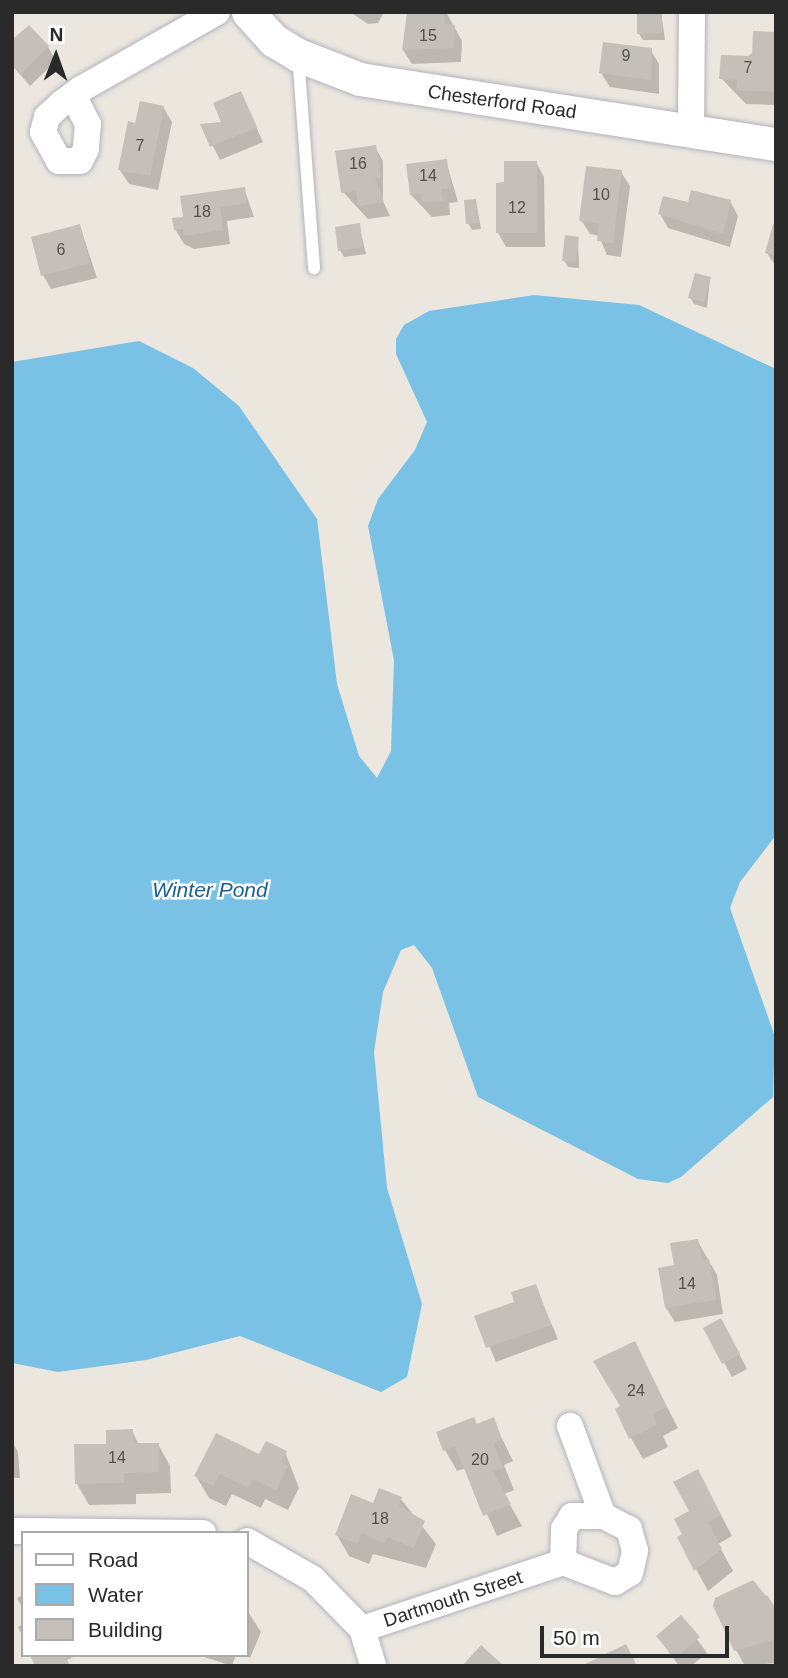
<!DOCTYPE html>
<style>
body{margin:0}
#map{position:relative;width:788px;height:1678px;overflow:hidden;background:#ebe6de;font-family:Helvetica,sans-serif}
div>[style]{position:absolute}
.water>*{inset:0;background:#79c2e5}
.shadow>*{inset:0;background:#0003}
.building>*{inset:0;background:#c4c0b9}
.roads{filter:drop-shadow(0 0 2px #b1b3bd) drop-shadow(0 0 2px #b1b3bd)}
.service>*{height:12px;margin:-6px;padding:0 6px;transform-origin:6px;border-radius:6px;background:#fff}
.minor>*{height:26px;margin:-13px;padding:0 13px;transform-origin:13px;border-radius:13px;background:#fff}
.tertiary>*{height:33px;margin:-16.5px;padding:0 16.5px;transform-origin:16.5px;border-radius:16.5px;background:#fff}
span{translate:-50% -50%;white-space:nowrap;text-align:center;line-height:1.15;-webkit-text-stroke:5px #fff;paint-order:stroke}
.number-label{font-size:16px;color:#50504e}
.number-label span{-webkit-text-stroke-width:0}
.street-label{font-size:19px;color:#2a2a2a}
.water-label{font-size:21px;color:#186091;font-style:italic}
.frame{position:absolute;inset:0;border:14px solid #2a2a2a;pointer-events:none}
.legend{position:absolute;left:21px;top:1531px;width:228px;height:126px;box-sizing:border-box;background:#fff;border:2px solid #aaa;margin:0;padding:9px 12px;list-style:none;font-size:21px;color:#2a2a2a}
.legend li{display:flex;align-items:center;gap:14px;height:35px}
.legend b{width:35px;border:2px solid #aaa}
.north{position:absolute;left:21px;top:21px;width:70px;height:70px;-webkit-text-stroke:5px #fff;paint-order:stroke;rotate:1deg;font-size:19px;font-weight:700;line-height:28px;text-align:center;color:#2a2a2a}
.north::after{content:'';display:block;margin:auto;width:24px;height:32px;background:#2a2a2a;clip-path:polygon(50% 0,100% 100%,50% 72%,0 100%)}
.scale{position:absolute;left:540px;top:1626px;width:189px;height:32px;box-sizing:border-box;border:4px solid #2a2a2a;border-top:0;padding-left:9px;font-size:21px;line-height:24px;white-space:nowrap;color:#2a2a2a;-webkit-text-stroke:5px #fff;paint-order:stroke}
</style>
<div id="map">
<div class="water">
<div style="clip-path:polygon(534px 295px,639px 305px,776px 369px,776px 835px,740px 882px,730px 908px,775px 1037px,773px 1097px,681px 1177px,668px 1183px,638px 1179px,478px 1097px,432px 968px,414px 945px,401px 950px,383px 992px,374px 1052px,387px 1188px,422px 1304px,407px 1377px,381px 1392px,240px 1336px,146px 1360px,58px 1372px,12px 1363px,12px 362px,139px 341px,193px 368px,239px 406px,317px 519px,337px 684px,359px 756px,377px 778px,391px 751px,394px 660px,368px 526px,378px 499px,415px 450px,427px 422px,396px 354px,396px 339px,404px 325px,429px 311px)"></div>
</div>
<div class="shadow">
<div style="clip-path:polygon(350px 12px,384px 12px,378px 23px,368px 24px)"></div>
<div style="clip-path:polygon(408px 12px,446px 12px,462px 41px,461px 62px,412px 64px,403px 50px)"></div>
<div style="clip-path:polygon(661px 12px,665px 40px,643px 40px,639px 34px)"></div>
<div style="clip-path:polygon(776px 34px,776px 105px,746px 104px,721px 78px)"></div>
<div style="clip-path:polygon(12px 43px,48px 47px,56px 61px,30px 86px,12px 65px)"></div>
<div style="clip-path:polygon(650px 49px,659px 64px,659px 94px,610px 87px,601px 73px)"></div>
<div style="clip-path:polygon(241px 93px,263px 142px,220px 160px,202px 124px,224px 123px)"></div>
<div style="clip-path:polygon(163px 107px,172px 122px,158px 190px,129px 184px,120px 170px,137px 125px)"></div>
<div style="clip-path:polygon(375px 147px,383px 161px,383px 201px,390px 216px,368px 219px,343px 192px)"></div>
<div style="clip-path:polygon(446px 161px,458px 202px,449px 203px,450px 215px,432px 217px,411px 195px)"></div>
<div style="clip-path:polygon(536px 162px,544px 177px,545px 247px,506px 247px,498px 233px)"></div>
<div style="clip-path:polygon(621px 172px,630px 186px,621px 257px,607px 255px,599px 236px,590px 234px,581px 220px)"></div>
<div style="clip-path:polygon(244px 188px,254px 217px,227px 221px,230px 244px,194px 249px,184px 244px,175px 229px,185px 218px)"></div>
<div style="clip-path:polygon(476px 201px,481px 229px,472px 230px,468px 223px)"></div>
<div style="clip-path:polygon(730px 201px,738px 216px,730px 247px,668px 228px,660px 214px)"></div>
<div style="clip-path:polygon(359px 225px,366px 254px,344px 257px,340px 250px)"></div>
<div style="clip-path:polygon(80px 226px,97px 278px,51px 289px,43px 275px)"></div>
<div style="clip-path:polygon(776px 227px,776px 267px,767px 253px)"></div>
<div style="clip-path:polygon(578px 239px,579px 268px,568px 267px,564px 260px)"></div>
<div style="clip-path:polygon(710px 279px,707px 308px,694px 304px,690px 297px)"></div>
<div style="clip-path:polygon(697px 1240px,717px 1275px,723px 1314px,675px 1322px,666px 1308px,676px 1266px)"></div>
<div style="clip-path:polygon(535px 1286px,558px 1339px,496px 1362px,477px 1317px,517px 1303px)"></div>
<div style="clip-path:polygon(705px 1328px,729px 1334px,747px 1369px,732px 1377px)"></div>
<div style="clip-path:polygon(634px 1343px,678px 1428px,663px 1436px,668px 1447px,643px 1459px,631px 1438px)"></div>
<div style="clip-path:polygon(493px 1420px,513px 1461px,504px 1465px,514px 1490px,504px 1494px,522px 1526px,497px 1536px,466px 1468px,457px 1471px,445px 1450px)"></div>
<div style="clip-path:polygon(132px 1431px,139px 1445px,158px 1444px,170px 1466px,171px 1493px,136px 1494px,136px 1504px,89px 1505px,77px 1484px,76px 1446px,108px 1446px)"></div>
<div style="clip-path:polygon(12px 1441px,18px 1452px,20px 1478px,12px 1478px)"></div>
<div style="clip-path:polygon(285px 1452px,299px 1488px,288px 1510px,265px 1499px,261px 1508px,232px 1494px,226px 1506px,209px 1498px,196px 1476px)"></div>
<div style="clip-path:polygon(709px 1492px,732px 1536px,718px 1544px,733px 1571px,708px 1591px,679px 1538px)"></div>
<div style="clip-path:polygon(401px 1499px,436px 1544px,426px 1568px,373px 1554px,369px 1564px,349px 1556px,337px 1535px,374px 1505px)"></div>
<div style="clip-path:polygon(23px 1595px,23px 1609px,17px 1598px)"></div>
<div style="clip-path:polygon(767px 1595px,776px 1609px,776px 1663px,745px 1666px,736px 1650px)"></div>
<div style="clip-path:polygon(247px 1610px,261px 1632px,250px 1658px,245px 1655px)"></div>
<div style="clip-path:polygon(681px 1617px,707px 1653px,691px 1666px,679px 1666px,658px 1637px)"></div>
<div style="clip-path:polygon(23px 1624px,23px 1637px,18px 1627px)"></div>
<div style="clip-path:polygon(32px 1655px,77px 1655px,67px 1660px,70px 1666px,37px 1666px)"></div>
<div style="clip-path:polygon(198px 1655px,236px 1655px,232px 1666px)"></div>
</div>
<div class="building">
<div style="clip-path:polygon(407px 12px,445px 12px,445px 24px,455px 25px,454px 48px,402px 50px)"></div>
<div style="clip-path:polygon(637px 12px,662px 12px,662px 33px,637px 34px)"></div>
<div style="clip-path:polygon(29px 25px,49px 46px,21px 73px,12px 64px,12px 40px)"></div>
<div style="clip-path:polygon(753px 31px,776px 32px,776px 92px,736px 90px,737px 80px,719px 79px,721px 55px,752px 56px)"></div>
<div style="clip-path:polygon(603px 42px,652px 48px,651px 80px,599px 73px)"></div>
<div style="clip-path:polygon(241px 91px,257px 127px,210px 147px,200px 124px,221px 122px,213px 103px)"></div>
<div style="clip-path:polygon(140px 101px,164px 106px,150px 176px,118px 170px,128px 121px,135px 123px)"></div>
<div style="clip-path:polygon(376px 145px,381px 177px,375px 178px,384px 202px,358px 206px,356px 191px,341px 193px,335px 151px)"></div>
<div style="clip-path:polygon(447px 159px,451px 188px,441px 189px,443px 201px,422px 203px,421px 194px,410px 195px,406px 164px)"></div>
<div style="clip-path:polygon(504px 161px,537px 161px,537px 233px,496px 233px,496px 183px,504px 182px)"></div>
<div style="clip-path:polygon(586px 166px,622px 170px,613px 243px,597px 241px,599px 223px,579px 221px)"></div>
<div style="clip-path:polygon(245px 187px,247px 203px,220px 207px,223px 230px,184px 236px,183px 229px,174px 230px,172px 218px,183px 217px,180px 196px)"></div>
<div style="clip-path:polygon(691px 190px,731px 200px,723px 234px,658px 214px,663px 196px,688px 202px)"></div>
<div style="clip-path:polygon(476px 199px,479px 223px,466px 224px,464px 200px)"></div>
<div style="clip-path:polygon(360px 223px,363px 247px,338px 251px,335px 227px)"></div>
<div style="clip-path:polygon(80px 224px,90px 263px,41px 276px,31px 237px)"></div>
<div style="clip-path:polygon(773px 224px,776px 225px,776px 256px,765px 253px)"></div>
<div style="clip-path:polygon(565px 235px,579px 237px,576px 262px,562px 261px)"></div>
<div style="clip-path:polygon(695px 273px,711px 277px,704px 302px,688px 298px)"></div>
<div style="clip-path:polygon(698px 1239px,702px 1260px,709px 1259px,716px 1300px,665px 1308px,658px 1268px,674px 1265px,670px 1243px)"></div>
<div style="clip-path:polygon(536px 1284px,551px 1325px,486px 1348px,474px 1316px,514px 1302px,511px 1292px)"></div>
<div style="clip-path:polygon(721px 1318px,740px 1354px,722px 1364px,703px 1328px)"></div>
<div style="clip-path:polygon(635px 1341px,667px 1407px,652px 1414px,657px 1425px,629px 1439px,615px 1409px,620px 1406px,593px 1361px)"></div>
<div style="clip-path:polygon(474px 1417px,477px 1424px,494px 1417px,502px 1439px,493px 1443px,503px 1468px,493px 1472px,511px 1504px,483px 1516px,455px 1446px,443px 1451px,436px 1432px)"></div>
<div style="clip-path:polygon(133px 1429px,133px 1443px,159px 1443px,159px 1472px,124px 1473px,124px 1483px,75px 1484px,74px 1444px,106px 1444px,106px 1430px)"></div>
<div style="clip-path:polygon(216px 1433px,259px 1454px,266px 1441px,287px 1451px,281px 1462px,288px 1466px,276px 1490px,253px 1479px,249px 1488px,220px 1474px,213px 1486px,194px 1476px)"></div>
<div style="clip-path:polygon(698px 1469px,721px 1515px,708px 1522px,722px 1549px,694px 1571px,677px 1537px,682px 1534px,674px 1519px,689px 1511px,673px 1482px)"></div>
<div style="clip-path:polygon(379px 1488px,402px 1497px,399px 1506px,425px 1521px,414px 1548px,388px 1537px,385px 1543px,361px 1533px,357px 1544px,335px 1535px,351px 1494px,373px 1503px)"></div>
<div style="clip-path:polygon(753px 1580px,776px 1608px,776px 1639px,734px 1651px,713px 1606px,715px 1598px)"></div>
<div style="clip-path:polygon(681px 1615px,700px 1637px,675px 1659px,656px 1636px)"></div>
<div style="clip-path:polygon(626px 1644px,637px 1666px,581px 1666px)"></div>
<div style="clip-path:polygon(481px 1645px,504px 1666px,462px 1666px)"></div>
<div style="clip-path:polygon(30px 1655px,65px 1655px,69px 1665px,35px 1666px)"></div>
</div>
<div class="roads">
<div class="service">
<div style="left:298px;top:55px;width:214px;rotate:85.7deg"></div>
</div>
<div class="minor">
<div style="left:73px;top:95px;width:33px;rotate:63deg"></div>
<div style="left:88px;top:124px;width:25px;rotate:95deg"></div>
<div style="left:86px;top:149px;width:13px;rotate:117deg"></div>
<div style="left:80px;top:161px;width:21px;rotate:180deg"></div>
<div style="left:59px;top:161px;width:33px;rotate:-119deg"></div>
<div style="left:43px;top:132px;width:16px;rotate:-75deg"></div>
<div style="left:47px;top:117px;width:21px;rotate:-43deg"></div>
<div style="left:62px;top:103px;width:14px;rotate:-36deg"></div>
<div style="left:73px;top:95px;width:10px;rotate:-37deg"></div>
<div style="left:81px;top:89px;width:156px;rotate:-29.5deg"></div>
<div style="left:691px;top:127px;width:115px;rotate:-89.5deg"></div>
<div style="left:12px;top:1531px;width:191px;rotate:0.6deg"></div>
<div style="left:247px;top:1541px;width:76px;rotate:29.9deg"></div>
<div style="left:313px;top:1579px;width:70px;rotate:45.6deg"></div>
<div style="left:362px;top:1629px;width:212px;rotate:-18.4deg"></div>
<div style="left:563px;top:1562px;width:33px;rotate:-88deg"></div>
<div style="left:564px;top:1529px;width:15px;rotate:-58deg"></div>
<div style="left:572px;top:1516px;width:31px"></div>
<div style="left:603px;top:1516px;width:96px;rotate:-110.1deg"></div>
<div style="left:563px;top:1562px;width:56px;rotate:21deg"></div>
<div style="left:615px;top:1582px;width:17px;rotate:-31deg"></div>
<div style="left:630px;top:1573px;width:23px;rotate:-77deg"></div>
<div style="left:635px;top:1551px;width:23px;rotate:-105deg"></div>
<div style="left:629px;top:1529px;width:29px;rotate:-153deg"></div>
<div style="left:362px;top:1629px;width:39px;rotate:73deg"></div>
</div>
<div class="tertiary">
<div style="left:248px;top:12px;width:38px;rotate:48deg"></div>
<div style="left:273px;top:40px;width:29px;rotate:31deg"></div>
<div style="left:298px;top:55px;width:66px;rotate:21.2deg"></div>
<div style="left:360px;top:79px;width:421px;rotate:8.9deg"></div>
</div>
</div>
<div class="number-label">
<span style="left:428px;top:36px">15</span>
<span style="left:626px;top:56px">9</span>
<span style="left:748px;top:68px">7</span>
<span style="left:140px;top:146px">7</span>
<span style="left:358px;top:164px">16</span>
<span style="left:428px;top:176px">14</span>
<span style="left:601px;top:195px">10</span>
<span style="left:517px;top:208px">12</span>
<span style="left:202px;top:212px">18</span>
<span style="left:61px;top:250px">6</span>
<span style="left:687px;top:1284px">14</span>
<span style="left:636px;top:1391px">24</span>
<span style="left:117px;top:1458px">14</span>
<span style="left:480px;top:1460px">20</span>
<span style="left:380px;top:1519px">18</span>
</div>
<div class="street-label">
<span style="left:502px;top:102px;rotate:8deg">Chesterford Road</span>
<span style="left:453px;top:1599px;rotate:-18deg">Dartmouth Street</span>
</div>
<div class="water-label">
<span style="left:210px;top:890px">Winter Pond</span>
</div>
<div class="frame"></div>
<ul class="legend">
<li><b style="height:9px;background:#fff"></b>Road</li>
<li><b style="height:19px;background:#79c2e5"></b>Water</li>
<li><b style="height:19px;background:#c4c0b9"></b>Building</li>
</ul>
<div class="north">N</div>
<div class="scale">50 m</div>
</div>
